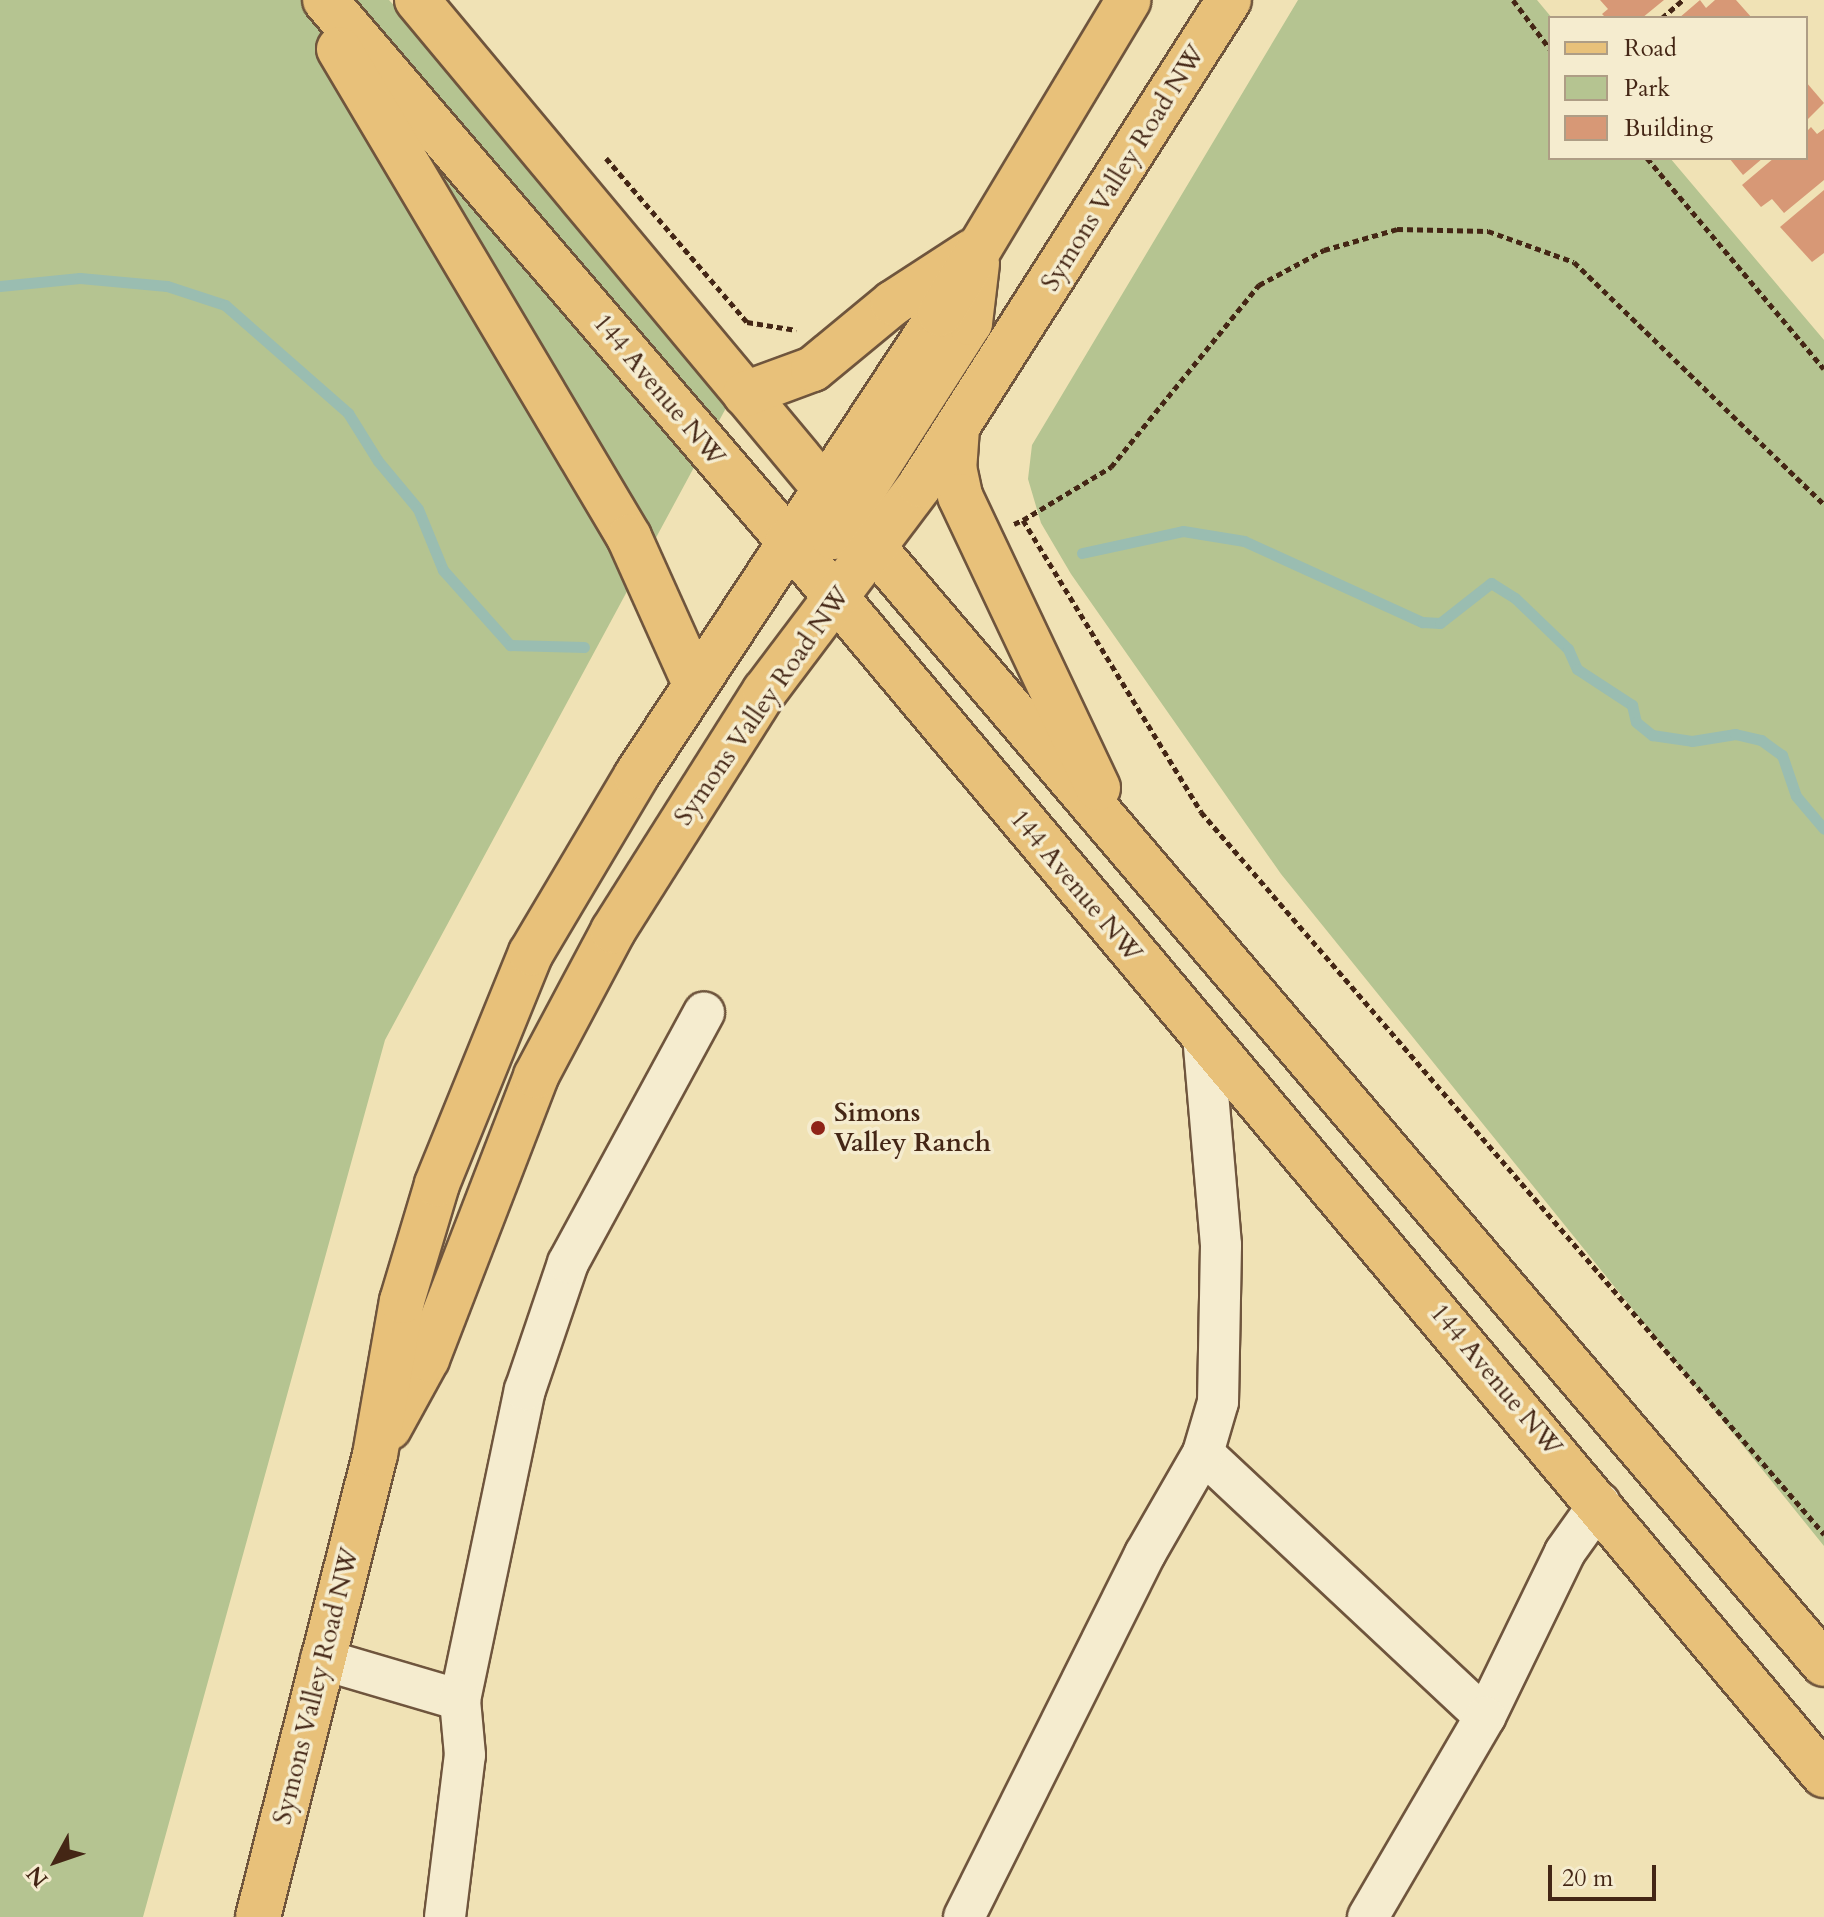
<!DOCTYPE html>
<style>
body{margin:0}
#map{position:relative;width:1824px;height:1917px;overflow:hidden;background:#f0e2b5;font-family:Cardo,serif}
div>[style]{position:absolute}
.green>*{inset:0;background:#b5c491}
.stream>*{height:11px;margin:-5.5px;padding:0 5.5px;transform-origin:5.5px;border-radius:5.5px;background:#9abdb1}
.building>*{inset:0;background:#d79876}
.path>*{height:5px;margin-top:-2.5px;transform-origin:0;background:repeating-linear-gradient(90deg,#442615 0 6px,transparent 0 10px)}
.roads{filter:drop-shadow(2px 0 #6f553d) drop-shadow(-2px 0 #6f553d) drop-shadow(0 2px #6f553d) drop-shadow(0 -2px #6f553d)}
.minor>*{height:40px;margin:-20px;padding:0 20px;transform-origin:20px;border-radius:20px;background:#f5eccf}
.major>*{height:44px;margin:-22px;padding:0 22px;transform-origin:22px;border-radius:22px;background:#e8c17a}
.dots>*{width:22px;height:22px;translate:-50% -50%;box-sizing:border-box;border:4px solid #f5eccf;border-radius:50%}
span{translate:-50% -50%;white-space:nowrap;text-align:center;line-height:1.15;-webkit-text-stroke:7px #f5eccf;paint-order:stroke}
.street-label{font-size:26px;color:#442615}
.poi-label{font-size:26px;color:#442615;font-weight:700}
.left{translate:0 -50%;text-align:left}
.legend{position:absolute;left:1548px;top:16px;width:260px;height:144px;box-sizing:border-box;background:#f5eccf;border:2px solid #ae9d85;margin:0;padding:10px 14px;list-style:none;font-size:24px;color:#442615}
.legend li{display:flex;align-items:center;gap:16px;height:40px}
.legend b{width:40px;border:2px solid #ae9d85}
.north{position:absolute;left:16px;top:1821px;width:80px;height:80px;-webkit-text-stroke:6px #f5eccf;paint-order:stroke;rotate:230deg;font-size:22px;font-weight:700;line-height:32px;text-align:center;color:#442615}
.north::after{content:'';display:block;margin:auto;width:28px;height:36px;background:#442615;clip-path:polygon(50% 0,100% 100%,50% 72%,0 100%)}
.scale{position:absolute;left:1548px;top:1865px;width:108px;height:36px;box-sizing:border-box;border:4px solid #442615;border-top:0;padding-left:10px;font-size:24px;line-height:28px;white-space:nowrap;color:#442615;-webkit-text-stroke:6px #f5eccf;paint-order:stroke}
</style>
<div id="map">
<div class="green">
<i style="clip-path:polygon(0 0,389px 0,740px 382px,385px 1040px,143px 1917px,0 1917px)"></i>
<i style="clip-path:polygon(1298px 0,1537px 0,1552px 18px,1550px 158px,1670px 158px,1824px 340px,1824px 1546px,1281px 874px,1071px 574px,1041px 523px,1028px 479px,1032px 445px)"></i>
</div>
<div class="stream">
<i style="left:0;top:286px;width:80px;rotate:-5.7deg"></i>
<i style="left:80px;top:278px;width:87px;rotate:5.3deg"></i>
<i style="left:167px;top:286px;width:61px;rotate:18.1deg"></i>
<i style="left:225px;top:305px;width:164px;rotate:41.3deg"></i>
<i style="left:348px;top:413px;width:57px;rotate:58deg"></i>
<i style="left:378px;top:461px;width:62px;rotate:50.2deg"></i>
<i style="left:418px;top:509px;width:66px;rotate:67.7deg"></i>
<i style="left:443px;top:570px;width:101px;rotate:48.2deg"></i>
<i style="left:510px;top:645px;width:74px;rotate:1.5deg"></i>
<i style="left:1082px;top:553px;width:103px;rotate:-12.3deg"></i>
<i style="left:1183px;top:531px;width:62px;rotate:9.3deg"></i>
<i style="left:1244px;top:541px;width:196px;rotate:24.5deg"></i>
<i style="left:1422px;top:622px;width:18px;rotate:3deg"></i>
<i style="left:1440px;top:623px;width:65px;rotate:-38.1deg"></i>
<i style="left:1491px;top:583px;width:28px;rotate:32deg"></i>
<i style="left:1515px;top:598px;width:74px;rotate:43.9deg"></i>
<i style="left:1568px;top:649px;width:22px;rotate:66deg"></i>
<i style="left:1577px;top:669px;width:66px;rotate:33.2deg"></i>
<i style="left:1632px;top:705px;width:17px;rotate:77deg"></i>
<i style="left:1636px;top:722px;width:21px;rotate:39deg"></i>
<i style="left:1652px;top:735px;width:40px;rotate:8.5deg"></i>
<i style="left:1692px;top:741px;width:44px;rotate:-9.2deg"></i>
<i style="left:1735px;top:734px;width:27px;rotate:13deg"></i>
<i style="left:1761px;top:740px;width:26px;rotate:36deg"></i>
<i style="left:1782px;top:755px;width:43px;rotate:71.1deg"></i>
<i style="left:1796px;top:796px;width:43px;rotate:49.7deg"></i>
</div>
<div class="building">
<i style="clip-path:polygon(1600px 0,1664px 0,1642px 18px,1606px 18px,1602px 14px,1608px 9px)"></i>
<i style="clip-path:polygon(1700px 0,1706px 8px,1715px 0,1736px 0,1752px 18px,1679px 18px)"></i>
<i style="clip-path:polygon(1806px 82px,1824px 103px,1806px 121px)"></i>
<i style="clip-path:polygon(1811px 127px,1817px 134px,1824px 129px,1824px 180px,1784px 213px,1772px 199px,1761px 207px,1742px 185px,1774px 158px,1806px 158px,1806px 132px)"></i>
<i style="clip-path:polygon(1729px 158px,1763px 158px,1743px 175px)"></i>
<i style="clip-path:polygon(1824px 190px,1824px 253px,1812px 262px,1780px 227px)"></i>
</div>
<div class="path">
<i style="left:1513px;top:0;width:61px;rotate:52.9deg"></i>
<i style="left:1662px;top:18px;width:28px;rotate:-41deg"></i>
<i style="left:606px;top:158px;width:216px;rotate:49.3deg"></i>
<i style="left:747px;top:322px;width:50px;rotate:9.3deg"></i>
<i style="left:1647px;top:158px;width:275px;rotate:50deg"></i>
<i style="left:1023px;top:520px;width:103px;rotate:-31.1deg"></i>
<i style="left:1111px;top:467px;width:235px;rotate:-50.9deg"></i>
<i style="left:1259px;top:285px;width:74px;rotate:-28.3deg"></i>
<i style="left:1324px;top:250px;width:76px;rotate:-16deg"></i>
<i style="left:1397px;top:229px;width:91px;rotate:1.3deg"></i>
<i style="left:1488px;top:231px;width:91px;rotate:19.8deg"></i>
<i style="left:1574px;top:262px;width:348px;rotate:44.1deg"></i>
<i style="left:1014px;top:524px;width:10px;rotate:-24deg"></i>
<i style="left:1023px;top:520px;width:342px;rotate:58.6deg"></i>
<i style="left:1201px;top:812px;width:954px;rotate:49.21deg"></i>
</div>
<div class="roads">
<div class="minor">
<i style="left:1203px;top:1453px;width:386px;rotate:43.1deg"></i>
<i style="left:1485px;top:1717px;width:183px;rotate:-64.1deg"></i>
<i style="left:1565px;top:1552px;width:60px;rotate:-54.5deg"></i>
<i style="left:321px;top:1659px;width:145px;rotate:16.4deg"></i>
<i style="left:460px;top:1700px;width:317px;rotate:-78.2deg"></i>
<i style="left:525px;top:1390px;width:134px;rotate:-71.3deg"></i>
<i style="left:568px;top:1263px;width:285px;rotate:-61.5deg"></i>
<i style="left:445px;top:1917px;width:163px;rotate:-83deg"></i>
<i style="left:465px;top:1755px;width:55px;rotate:-95.2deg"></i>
<i style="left:964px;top:1917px;width:406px;rotate:-63.5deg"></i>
<i style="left:1145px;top:1554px;width:116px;rotate:-60.1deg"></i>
<i style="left:1203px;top:1453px;width:53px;rotate:-73.6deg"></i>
<i style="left:1218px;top:1402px;width:157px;rotate:-88.9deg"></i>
<i style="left:1221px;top:1245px;width:209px;rotate:-94.9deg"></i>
<i style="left:1368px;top:1917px;width:232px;rotate:-59.7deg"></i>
</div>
<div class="major">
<i style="left:325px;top:0;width:711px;rotate:49.39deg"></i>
<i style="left:788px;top:540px;width:1612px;rotate:50.01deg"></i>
<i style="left:417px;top:0;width:715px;rotate:50.16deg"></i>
<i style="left:875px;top:549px;width:1464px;rotate:49.6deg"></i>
<i style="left:339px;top:49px;width:568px;rotate:59.28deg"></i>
<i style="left:629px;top:537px;width:161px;rotate:65.8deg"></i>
<i style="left:745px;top:394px;width:72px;rotate:-20.2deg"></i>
<i style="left:813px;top:369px;width:104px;rotate:-39.5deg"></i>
<i style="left:893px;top:303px;width:95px;rotate:-33deg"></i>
<i style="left:957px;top:428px;width:39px;rotate:94deg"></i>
<i style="left:954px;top:467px;width:30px;rotate:78deg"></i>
<i style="left:960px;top:496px;width:323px;rotate:64.7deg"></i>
<i style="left:833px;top:537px;width:254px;rotate:-57.4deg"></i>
<i style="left:970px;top:323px;width:60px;rotate:-83.3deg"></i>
<i style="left:389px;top:1428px;width:79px;rotate:-61.2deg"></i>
<i style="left:427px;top:1359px;width:303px;rotate:-68.9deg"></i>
<i style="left:536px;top:1076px;width:164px;rotate:-62deg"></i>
<i style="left:613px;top:931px;width:284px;rotate:-57.7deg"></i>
<i style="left:765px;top:691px;width:258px;rotate:-53deg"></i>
<i style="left:920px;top:485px;width:575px;rotate:-57.5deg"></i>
<i style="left:258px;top:1917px;width:477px;rotate:-75.8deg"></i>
<i style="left:375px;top:1455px;width:156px;rotate:-80.1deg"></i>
<i style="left:402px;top:1301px;width:122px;rotate:-73.3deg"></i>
<i style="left:437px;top:1184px;width:249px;rotate:-67.9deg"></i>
<i style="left:531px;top:953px;width:206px;rotate:-59.3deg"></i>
<i style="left:636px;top:776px;width:553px;rotate:-56.65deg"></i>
<i style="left:940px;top:314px;width:366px;rotate:-59deg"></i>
</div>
</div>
<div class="dots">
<i style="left:818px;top:1128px;background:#8f2418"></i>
</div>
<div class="street-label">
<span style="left:1123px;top:168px;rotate:-58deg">Symons Valley Road NW</span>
<span style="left:659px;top:390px;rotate:50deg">144 Avenue NW</span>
<span style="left:762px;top:706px;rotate:-55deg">Symons Valley Road NW</span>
<span style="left:1076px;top:886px;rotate:50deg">144 Avenue NW</span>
<span style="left:1496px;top:1380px;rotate:50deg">144 Avenue NW</span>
<span style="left:316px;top:1686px;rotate:-76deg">Symons Valley Road NW</span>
</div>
<div class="poi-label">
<span class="left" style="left:834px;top:1128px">Simons<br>Valley Ranch</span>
</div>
<ul class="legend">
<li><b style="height:10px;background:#e8c17a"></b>Road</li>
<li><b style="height:22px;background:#b5c491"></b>Park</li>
<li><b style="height:22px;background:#d79876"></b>Building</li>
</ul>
<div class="north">N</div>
<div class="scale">20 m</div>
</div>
